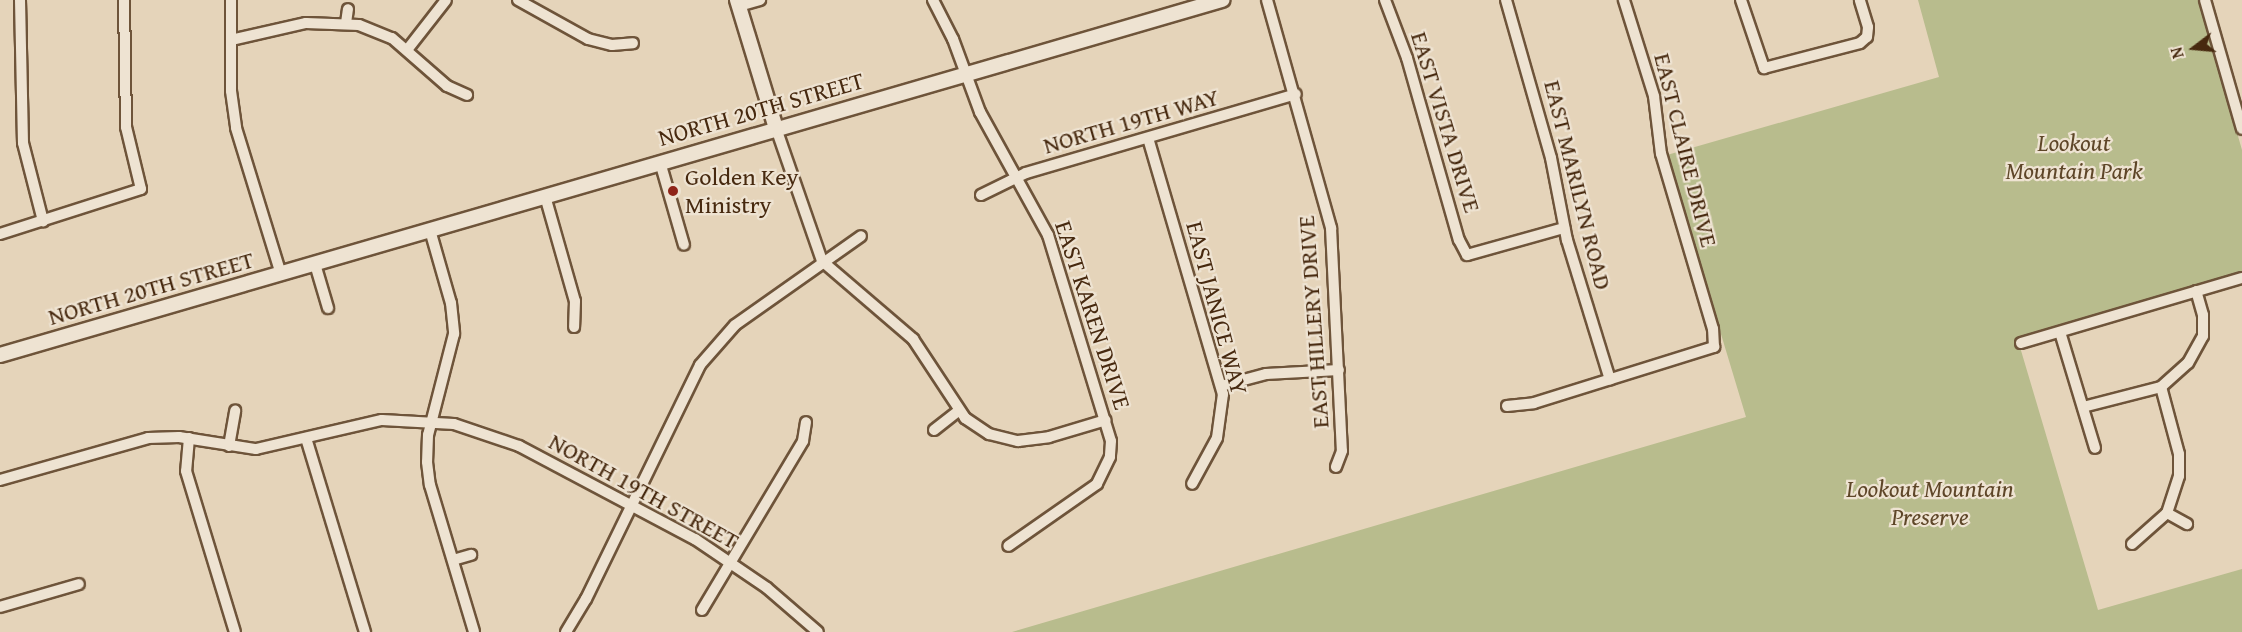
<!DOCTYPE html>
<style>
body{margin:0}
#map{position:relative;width:2242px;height:632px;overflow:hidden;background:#e5d4ba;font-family:"Gentium Book Plus",serif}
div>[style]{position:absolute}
.green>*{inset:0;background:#b8bc8d}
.roads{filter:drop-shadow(2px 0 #6e543a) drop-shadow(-2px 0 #6e543a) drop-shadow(0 2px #6e543a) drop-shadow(0 -2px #6e543a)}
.street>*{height:10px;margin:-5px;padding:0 5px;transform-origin:5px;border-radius:5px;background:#eee3d2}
.secondary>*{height:14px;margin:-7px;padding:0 7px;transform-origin:7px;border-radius:7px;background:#eee3d2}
.dots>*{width:16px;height:16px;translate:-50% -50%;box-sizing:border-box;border:3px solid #eee3d2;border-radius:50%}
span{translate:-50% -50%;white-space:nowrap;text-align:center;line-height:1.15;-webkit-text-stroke:4.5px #eee3d2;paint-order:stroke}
.street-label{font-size:24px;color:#47290f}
.park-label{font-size:24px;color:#5e4628;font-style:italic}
.poi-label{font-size:24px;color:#47290f}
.left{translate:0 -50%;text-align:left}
.north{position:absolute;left:2164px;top:18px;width:60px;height:60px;-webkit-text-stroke:4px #eee3d2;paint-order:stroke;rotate:254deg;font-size:16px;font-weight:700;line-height:24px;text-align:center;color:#47290f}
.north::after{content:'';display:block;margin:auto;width:21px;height:27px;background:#47290f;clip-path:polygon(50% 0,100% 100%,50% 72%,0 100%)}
</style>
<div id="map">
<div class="green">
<i style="clip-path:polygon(1918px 0,2199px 0,2242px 150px,2242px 271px,2017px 337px,2098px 610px,2242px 569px,2242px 632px,1012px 632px,1746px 417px,1667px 155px,1939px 77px)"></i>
</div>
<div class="roads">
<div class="street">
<i style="left:20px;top:0;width:143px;rotate:88.8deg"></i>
<i style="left:23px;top:143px;width:81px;rotate:75.6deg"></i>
<i style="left:231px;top:0;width:91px;rotate:90deg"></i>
<i style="left:231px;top:91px;width:37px;rotate:82deg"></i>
<i style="left:236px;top:128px;width:153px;rotate:72.9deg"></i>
<i style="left:518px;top:0;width:80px;rotate:29.1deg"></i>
<i style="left:588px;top:39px;width:25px;rotate:14deg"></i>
<i style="left:612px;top:45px;width:21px;rotate:-5deg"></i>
<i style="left:933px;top:0;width:44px;rotate:62.9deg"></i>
<i style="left:953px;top:39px;width:78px;rotate:69.7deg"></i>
<i style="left:980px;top:112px;width:141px;rotate:61.1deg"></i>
<i style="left:1048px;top:235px;width:215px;rotate:73deg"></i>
<i style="left:1111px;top:441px;width:16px;rotate:94deg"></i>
<i style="left:1110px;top:457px;width:30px;rotate:116deg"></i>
<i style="left:1097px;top:484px;width:108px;rotate:145.1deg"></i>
<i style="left:1267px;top:0;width:237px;rotate:74.3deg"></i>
<i style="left:1331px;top:228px;width:223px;rotate:87.2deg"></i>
<i style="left:1342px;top:451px;width:17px;rotate:111deg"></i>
<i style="left:1385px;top:0;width:62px;rotate:69.2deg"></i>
<i style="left:1407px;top:58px;width:189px;rotate:74.1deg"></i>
<i style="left:1459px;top:240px;width:17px;rotate:62deg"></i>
<i style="left:1467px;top:255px;width:101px;rotate:-15.6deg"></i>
<i style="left:1506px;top:0;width:164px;rotate:74.1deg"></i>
<i style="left:1551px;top:158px;width:84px;rotate:79deg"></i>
<i style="left:1567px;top:240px;width:146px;rotate:72.9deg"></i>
<i style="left:1741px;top:0;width:72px;rotate:71.3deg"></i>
<i style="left:1764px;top:68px;width:99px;rotate:-14.6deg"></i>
<i style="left:1860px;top:43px;width:9px;rotate:-41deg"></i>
<i style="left:1867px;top:37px;width:10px;rotate:-84deg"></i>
<i style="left:1868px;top:27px;width:28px;rotate:-107deg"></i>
<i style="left:2205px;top:0;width:134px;rotate:74deg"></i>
<i style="left:739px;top:6px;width:22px;rotate:-16deg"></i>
<i style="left:346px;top:23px;width:14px;rotate:-82deg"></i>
<i style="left:231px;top:40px;width:77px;rotate:-12.8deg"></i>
<i style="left:306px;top:23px;width:53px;rotate:2.2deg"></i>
<i style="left:359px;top:25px;width:35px;rotate:22deg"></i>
<i style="left:392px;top:38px;width:73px;rotate:41.1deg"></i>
<i style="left:447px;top:86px;width:22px;rotate:24deg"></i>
<i style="left:407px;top:50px;width:63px;rotate:-52deg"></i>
<i style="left:776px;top:128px;width:141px;rotate:70.9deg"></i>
<i style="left:822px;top:261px;width:120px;rotate:40.6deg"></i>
<i style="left:913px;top:339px;width:95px;rotate:56.6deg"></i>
<i style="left:965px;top:418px;width:29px;rotate:34deg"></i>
<i style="left:989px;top:434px;width:30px;rotate:14deg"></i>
<i style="left:1018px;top:441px;width:31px;rotate:-7deg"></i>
<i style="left:1049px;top:437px;width:59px;rotate:-16.6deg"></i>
<i style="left:1148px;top:138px;width:267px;rotate:73.7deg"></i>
<i style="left:1223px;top:394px;width:44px;rotate:97.8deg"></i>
<i style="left:1217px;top:438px;width:52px;rotate:118.5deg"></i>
<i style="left:660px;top:162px;width:86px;rotate:73.9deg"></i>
<i style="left:981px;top:195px;width:50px;rotate:-26.1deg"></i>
<i style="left:1026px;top:173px;width:281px;rotate:-16.3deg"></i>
<i style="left:545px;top:196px;width:109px;rotate:74.1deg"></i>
<i style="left:575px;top:301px;width:26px;rotate:92deg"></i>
<i style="left:430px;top:230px;width:76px;rotate:74deg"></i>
<i style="left:451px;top:303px;width:31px;rotate:84deg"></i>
<i style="left:454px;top:334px;width:104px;rotate:104.4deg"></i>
<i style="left:428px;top:435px;width:27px;rotate:92deg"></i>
<i style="left:427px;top:462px;width:23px;rotate:83deg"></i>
<i style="left:430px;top:485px;width:153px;rotate:73.3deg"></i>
<i style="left:0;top:234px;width:148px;rotate:-17.7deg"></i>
<i style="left:141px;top:189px;width:64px;rotate:-103.6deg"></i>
<i style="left:126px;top:127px;width:127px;rotate:-90.9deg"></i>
<i style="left:315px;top:264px;width:46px;rotate:73.5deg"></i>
<i style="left:2060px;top:332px;width:121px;rotate:73.2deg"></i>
<i style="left:2021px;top:343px;width:230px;rotate:-16.4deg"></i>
<i style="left:1221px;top:386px;width:47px;rotate:-14.9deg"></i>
<i style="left:1266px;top:374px;width:73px;rotate:-3.1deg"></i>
<i style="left:1507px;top:406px;width:27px;rotate:-6deg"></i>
<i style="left:1534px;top:403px;width:189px;rotate:-17.3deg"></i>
<i style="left:1714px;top:347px;width:18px;rotate:-93deg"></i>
<i style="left:1713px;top:329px;width:183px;rotate:-106.5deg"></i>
<i style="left:1661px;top:154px;width:58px;rotate:-96.9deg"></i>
<i style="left:1654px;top:96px;width:101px;rotate:-107.4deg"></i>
<i style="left:2083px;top:407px;width:81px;rotate:-14.4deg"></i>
<i style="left:2161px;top:387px;width:36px;rotate:-42deg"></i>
<i style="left:2188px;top:363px;width:31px;rotate:-61deg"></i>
<i style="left:2203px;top:336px;width:21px;rotate:-90deg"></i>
<i style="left:2203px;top:315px;width:25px;rotate:-106deg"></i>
<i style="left:934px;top:430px;width:31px;rotate:-38deg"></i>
<i style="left:189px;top:438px;width:33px;rotate:95deg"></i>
<i style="left:186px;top:471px;width:168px;rotate:73.1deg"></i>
<i style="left:306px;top:438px;width:203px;rotate:73.1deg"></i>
<i style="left:229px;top:446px;width:36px;rotate:-80deg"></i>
<i style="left:0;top:480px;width:154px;rotate:-15.8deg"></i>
<i style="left:148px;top:438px;width:31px;rotate:-2deg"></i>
<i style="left:179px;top:437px;width:78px;rotate:8.9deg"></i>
<i style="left:256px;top:449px;width:129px;rotate:-13deg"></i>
<i style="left:382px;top:420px;width:72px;rotate:3.2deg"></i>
<i style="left:454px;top:424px;width:69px;rotate:18.7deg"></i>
<i style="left:519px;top:446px;width:199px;rotate:27.9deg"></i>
<i style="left:695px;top:539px;width:87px;rotate:34.2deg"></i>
<i style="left:767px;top:588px;width:67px;rotate:40.8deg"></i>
<i style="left:2167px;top:513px;width:23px;rotate:29deg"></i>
<i style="left:2132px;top:544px;width:47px;rotate:-41.5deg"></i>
<i style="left:2167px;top:513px;width:39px;rotate:-72deg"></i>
<i style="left:2179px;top:476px;width:22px;rotate:-90deg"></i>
<i style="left:2179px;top:454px;width:69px;rotate:-105deg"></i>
<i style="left:453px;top:560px;width:19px;rotate:-16deg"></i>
<i style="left:0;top:607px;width:82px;rotate:-16.2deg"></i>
<i style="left:702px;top:610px;width:197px;rotate:-59.1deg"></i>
<i style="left:803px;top:441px;width:19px;rotate:-81deg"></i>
<i style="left:566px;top:632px;width:39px;rotate:-59deg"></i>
<i style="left:586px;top:599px;width:260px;rotate:-64deg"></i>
<i style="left:700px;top:365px;width:53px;rotate:-48.8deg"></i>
<i style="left:735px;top:325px;width:154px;rotate:-35.2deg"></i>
</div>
<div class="secondary">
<i style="left:737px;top:0;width:134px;rotate:73.1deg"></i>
<i style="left:0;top:355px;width:1273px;rotate:-16.2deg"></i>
</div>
</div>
<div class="dots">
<i style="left:673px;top:191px;background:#8f2418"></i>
</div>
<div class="street-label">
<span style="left:761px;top:109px;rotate:-16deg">NORTH 20TH STREET</span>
<span style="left:1131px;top:121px;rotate:-16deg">NORTH 19TH WAY</span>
<span style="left:1446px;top:122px;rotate:73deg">EAST VISTA DRIVE</span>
<span style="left:1686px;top:150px;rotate:76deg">EAST CLAIRE DRIVE</span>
<span style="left:1578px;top:185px;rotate:76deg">EAST MARILYN ROAD</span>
<span style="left:151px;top:288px;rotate:-16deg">NORTH 20TH STREET</span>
<span style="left:1217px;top:308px;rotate:75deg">EAST JANICE WAY</span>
<span style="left:1093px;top:315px;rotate:72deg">EAST KAREN DRIVE</span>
<span style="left:1313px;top:322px;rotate:-94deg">EAST HILLERY DRIVE</span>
<span style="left:644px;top:491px;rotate:29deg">NORTH 19TH STREET</span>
</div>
<div class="park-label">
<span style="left:2074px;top:157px">Lookout<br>Mountain Park</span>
<span style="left:1930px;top:503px">Lookout Mountain<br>Preserve</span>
</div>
<div class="poi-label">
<span class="left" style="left:685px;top:191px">Golden Key<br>Ministry</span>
</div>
<div class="north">N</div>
</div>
